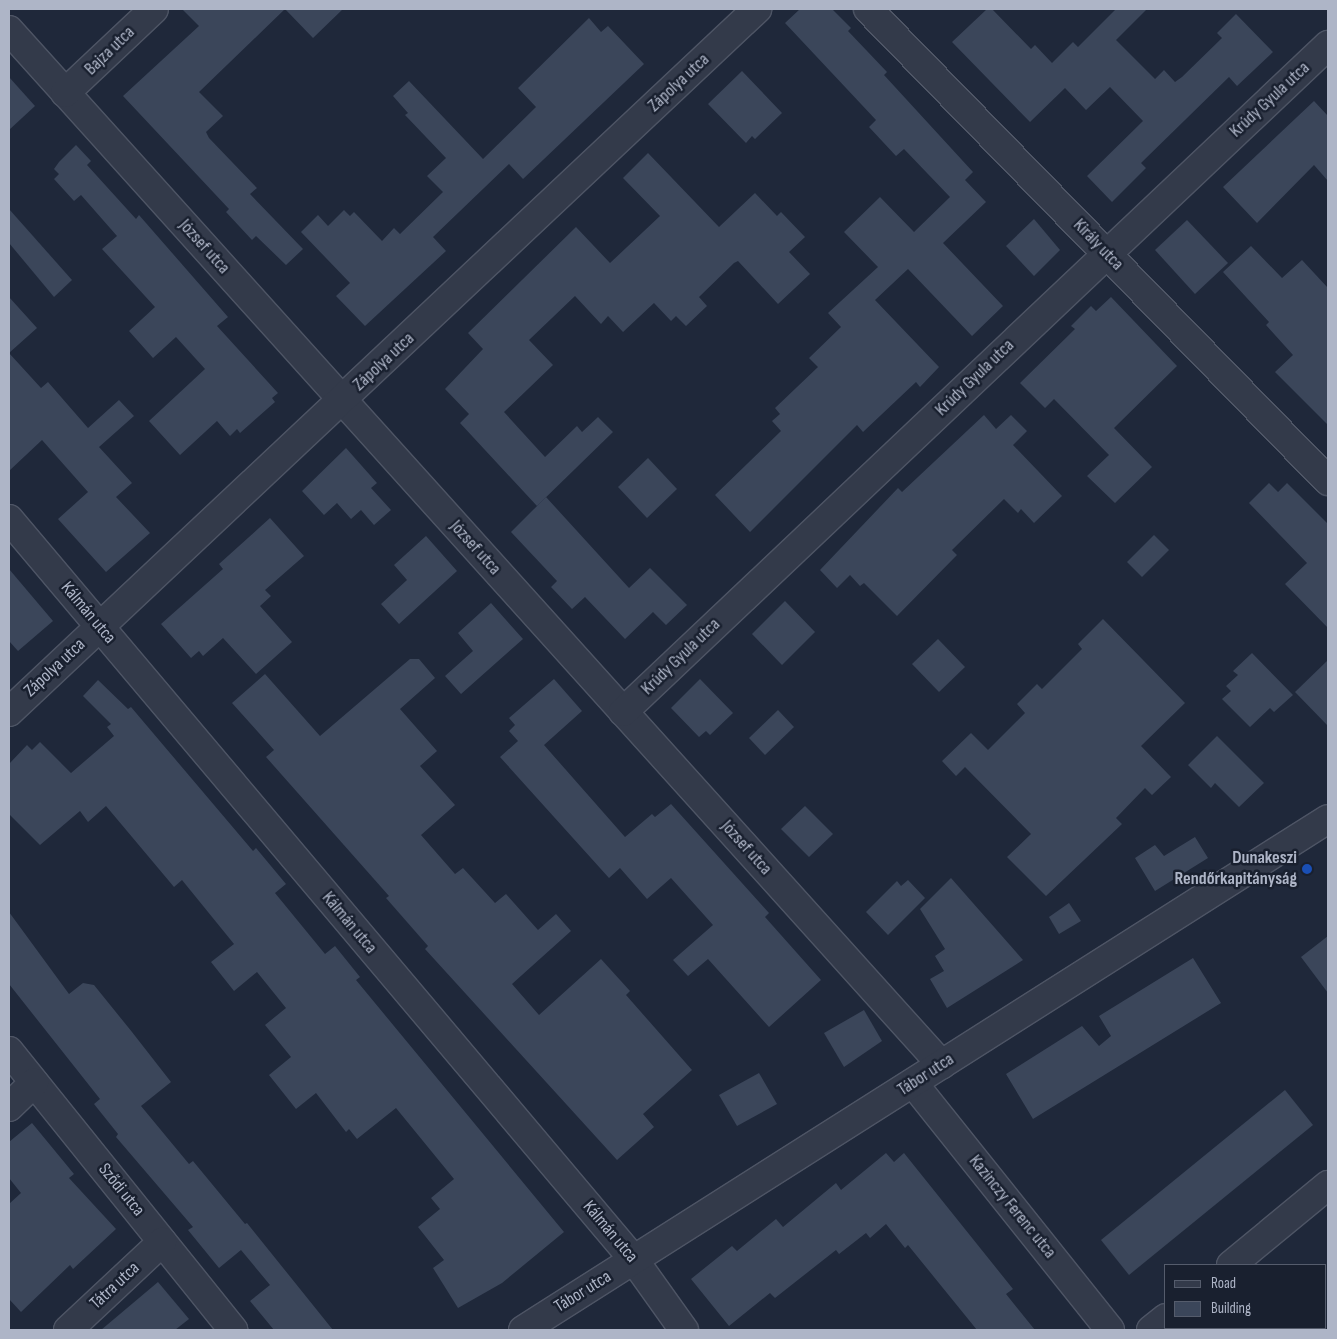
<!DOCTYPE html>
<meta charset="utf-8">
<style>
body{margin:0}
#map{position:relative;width:1337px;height:1339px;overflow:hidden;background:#1f283a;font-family:"Sofia Sans Condensed",sans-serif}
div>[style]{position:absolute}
.building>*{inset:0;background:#3b465a}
.roads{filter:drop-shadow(1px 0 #4e5565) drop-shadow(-1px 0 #4e5565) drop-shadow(0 1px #4e5565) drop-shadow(0 -1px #4e5565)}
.street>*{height:28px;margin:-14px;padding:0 14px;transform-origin:14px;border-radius:14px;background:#333a4a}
.dots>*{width:14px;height:14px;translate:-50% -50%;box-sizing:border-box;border:2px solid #19202f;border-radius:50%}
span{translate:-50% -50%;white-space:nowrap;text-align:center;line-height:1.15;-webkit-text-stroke:5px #19202f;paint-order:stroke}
.street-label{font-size:18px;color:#aeb5c7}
.poi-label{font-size:18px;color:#aeb5c7;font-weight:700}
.right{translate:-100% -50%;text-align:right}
.frame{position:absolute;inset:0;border:10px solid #aeb5c7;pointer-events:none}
.legend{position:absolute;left:1164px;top:1264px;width:162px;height:65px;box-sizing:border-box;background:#19202f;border:1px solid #555c6c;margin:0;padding:6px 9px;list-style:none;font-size:15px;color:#aeb5c7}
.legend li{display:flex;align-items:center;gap:10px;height:25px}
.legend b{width:25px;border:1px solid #555c6c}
</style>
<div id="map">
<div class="building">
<i style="clip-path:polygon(182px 9px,343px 9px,313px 38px,285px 9px,199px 92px,223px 116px,206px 132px,209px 138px,257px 188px,250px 194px,303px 249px,286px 265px,256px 236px,252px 240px,226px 212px,229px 209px,123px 96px,199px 26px)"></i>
<i style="clip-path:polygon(800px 9px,832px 9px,851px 28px,848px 31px,887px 72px,884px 75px,973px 172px,965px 180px,986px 202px,943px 243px,1003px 306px,972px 336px,908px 269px,875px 300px,939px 367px,920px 387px,916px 382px,863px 432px,857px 425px,750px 532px,715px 495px,781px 431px,772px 421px,780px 414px,775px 408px,818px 367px,809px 358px,841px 327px,828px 313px,878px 267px,844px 232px,880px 197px,914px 232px,950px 197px,904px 149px,896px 156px,869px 127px,876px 120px,785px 23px)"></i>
<i style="clip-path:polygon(987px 9px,992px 9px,1031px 49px,1035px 45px,1052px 63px,1073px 42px,1078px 47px,1116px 9px,1147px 9px,1116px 40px,1155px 79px,1164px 70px,1175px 82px,1182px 77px,1222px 38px,1217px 33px,1236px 14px,1273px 52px,1237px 86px,1229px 77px,1141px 163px,1146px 168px,1112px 202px,1087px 176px,1143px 121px,1110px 87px,1086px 110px,1065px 88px,1030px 122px,952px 42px)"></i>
<i style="clip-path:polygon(589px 18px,601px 32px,608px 26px,644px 64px,523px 179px,509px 164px,433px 237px,446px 251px,365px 326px,336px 296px,350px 283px,301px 232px,318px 215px,328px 226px,344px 210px,350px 216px,354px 212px,382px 241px,394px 228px,400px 234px,443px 192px,427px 176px,446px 158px,405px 115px,408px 113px,393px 96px,409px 81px,483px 159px,536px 107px,518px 88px)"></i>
<i style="clip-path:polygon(742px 71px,782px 113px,755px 139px,752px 136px,746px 143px,708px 104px)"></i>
<i style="clip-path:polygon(9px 77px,35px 106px,9px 130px)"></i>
<i style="clip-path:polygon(1314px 101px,1328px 116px,1328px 181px,1314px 165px,1257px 223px,1223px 187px)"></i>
<i style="clip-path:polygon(76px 145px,91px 161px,87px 165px,136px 219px,139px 215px,228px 317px,217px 326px,278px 393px,272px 398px,275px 402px,240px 433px,237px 429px,230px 436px,217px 421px,180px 455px,149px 421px,205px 369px,176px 337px,153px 358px,129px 331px,155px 307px,102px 249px,117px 236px,81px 195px,74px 201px,54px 179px,59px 174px,54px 169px,59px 162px)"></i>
<i style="clip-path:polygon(648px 153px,719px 227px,755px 193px,777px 216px,781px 212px,805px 237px,789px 252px,810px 274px,778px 304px,738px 261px,734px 263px,699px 297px,707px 306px,686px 326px,676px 316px,671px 321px,654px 303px,623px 332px,608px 316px,601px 324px,575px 296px,529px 340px,553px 365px,504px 412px,545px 457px,577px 426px,582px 432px,598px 417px,613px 432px,537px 506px,460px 423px,469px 414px,445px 389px,483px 349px,468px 333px,576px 227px,610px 263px,660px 216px,623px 178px)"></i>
<i style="clip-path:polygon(9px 209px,72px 280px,54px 297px,9px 243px)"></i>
<i style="clip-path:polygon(1034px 219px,1060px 250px,1034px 276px,1006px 246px)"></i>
<i style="clip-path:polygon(1187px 220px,1228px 263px,1195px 294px,1155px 250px)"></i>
<i style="clip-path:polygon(1251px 246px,1282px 278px,1302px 260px,1328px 288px,1328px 425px,1275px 372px,1293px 355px,1266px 325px,1269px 322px,1223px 272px)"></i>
<i style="clip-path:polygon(9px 297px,37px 328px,9px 353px,41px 388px,48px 382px,88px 428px,119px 400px,134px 416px,99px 447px,132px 483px,116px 497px,150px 533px,106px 572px,58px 519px,88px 492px,42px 440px,9px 471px)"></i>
<i style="clip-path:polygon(1111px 297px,1177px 366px,1114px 428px,1152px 467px,1115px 503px,1087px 476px,1109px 455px,1054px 399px,1045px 408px,1020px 383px,1075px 329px,1071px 326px,1091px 306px,1096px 311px)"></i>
<i style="clip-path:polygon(984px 415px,996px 429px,1011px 415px,1027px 431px,1013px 445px,1062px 496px,1034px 523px,1021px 509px,1018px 513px,1004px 499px,952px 550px,957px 555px,897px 616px,864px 583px,860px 586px,850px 575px,837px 588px,820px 570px,898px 488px,902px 492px)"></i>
<i style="clip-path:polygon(346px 448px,377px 483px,371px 488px,391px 510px,374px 525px,361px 510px,351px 519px,337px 503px,324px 515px,302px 491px)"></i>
<i style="clip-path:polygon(648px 458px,677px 489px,647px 518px,618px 487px)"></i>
<i style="clip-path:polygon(1269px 483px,1278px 492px,1287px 483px,1328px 524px,1328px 628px,1285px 584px,1307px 563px,1249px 503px)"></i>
<i style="clip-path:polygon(546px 497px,629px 588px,650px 568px,687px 605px,666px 625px,653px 612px,625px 639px,585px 597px,572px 609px,551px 587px,557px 581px,511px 532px)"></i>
<i style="clip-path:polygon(270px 518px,304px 556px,265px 590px,271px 596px,260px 606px,292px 642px,256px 674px,223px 638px,203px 656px,199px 651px,191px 658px,161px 624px,223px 569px,219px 564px)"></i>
<i style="clip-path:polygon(1154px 535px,1169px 550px,1142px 577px,1127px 562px)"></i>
<i style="clip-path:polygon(426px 536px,457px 571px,399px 624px,381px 604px,407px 580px,394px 565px)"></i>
<i style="clip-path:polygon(9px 569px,53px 621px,18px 651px,9px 641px)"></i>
<i style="clip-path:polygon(785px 601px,815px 632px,782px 665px,752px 634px)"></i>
<i style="clip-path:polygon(491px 603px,523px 639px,461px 694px,445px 676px,473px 651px,458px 633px)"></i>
<i style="clip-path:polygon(1103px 619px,1185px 703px,1141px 746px,1171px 777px,1152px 795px,1145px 788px,1116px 818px,1122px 824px,1046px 896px,1007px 857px,1031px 834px,965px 767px,956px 776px,942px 761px,971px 733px,988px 750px,1025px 713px,1017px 704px,1037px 684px,1042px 689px,1082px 649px,1078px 644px)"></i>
<i style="clip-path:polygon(938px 639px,965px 667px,939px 692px,912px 664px)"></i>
<i style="clip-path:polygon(1252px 653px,1293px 695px,1274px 712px,1270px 708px,1250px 727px,1222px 699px,1231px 691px,1226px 686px,1238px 675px,1233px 671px)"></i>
<i style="clip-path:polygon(410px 659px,419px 659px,435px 678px,400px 709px,437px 751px,420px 766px,455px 805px,421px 835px,455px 874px,463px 868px,495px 903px,506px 894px,538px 930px,556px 914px,571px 931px,512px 984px,539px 1015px,601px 959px,630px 991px,626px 995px,692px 1070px,643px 1114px,654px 1127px,617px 1160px,425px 949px,428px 946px,386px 898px,389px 896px,266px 757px,274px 750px,232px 703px,265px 674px,320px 736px)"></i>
<i style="clip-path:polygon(1328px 660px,1328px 726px,1295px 692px)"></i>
<i style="clip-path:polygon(554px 679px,582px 711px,544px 745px,625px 837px,652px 814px,655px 817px,671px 804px,769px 913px,765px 917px,821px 980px,769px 1027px,708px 959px,688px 976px,673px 960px,713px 925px,671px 878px,647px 899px,620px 868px,609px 878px,500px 757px,518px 741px,509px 731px,515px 725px,509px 718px)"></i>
<i style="clip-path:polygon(700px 679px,733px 713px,710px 735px,706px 731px,699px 737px,671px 708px)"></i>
<i style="clip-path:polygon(98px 680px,128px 709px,131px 707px,253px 851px,256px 848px,286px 884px,275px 893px,325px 954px,335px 946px,360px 977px,356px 980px,564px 1232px,502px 1283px,458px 1308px,433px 1268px,444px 1260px,418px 1227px,440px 1209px,431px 1198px,454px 1179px,396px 1108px,357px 1139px,349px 1129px,346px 1132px,316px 1093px,296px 1109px,269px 1075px,291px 1057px,265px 1025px,286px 1008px,257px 972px,234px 991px,211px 962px,234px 944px,182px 880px,174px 887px,106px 806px,88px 822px,80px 811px,40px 845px,9px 814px,9px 764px,27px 745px,32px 750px,40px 742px,71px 773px,114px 736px,107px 727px,111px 724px,83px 696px)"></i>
<i style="clip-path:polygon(778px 710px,794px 727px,765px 755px,749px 738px)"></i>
<i style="clip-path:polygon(1217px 736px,1264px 783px,1239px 807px,1215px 783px,1211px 788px,1188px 765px)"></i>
<i style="clip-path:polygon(805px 806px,833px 834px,809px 857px,781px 829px)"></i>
<i style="clip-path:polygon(1195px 837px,1208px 858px,1155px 891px,1135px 858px,1155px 845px,1164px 856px)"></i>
<i style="clip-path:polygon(951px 878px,1023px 960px,947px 1008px,930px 979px,944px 971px,935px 956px,945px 949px,920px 909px)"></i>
<i style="clip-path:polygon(908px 880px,925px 898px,888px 935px,866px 912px,897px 881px,901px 886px)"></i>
<i style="clip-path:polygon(1069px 903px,1081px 921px,1059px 934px,1049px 917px)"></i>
<i style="clip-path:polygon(9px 912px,69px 994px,83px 983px,94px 985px,132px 1032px,171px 1082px,141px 1106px,189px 1164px,193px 1161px,245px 1224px,247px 1223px,333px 1330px,274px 1330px,250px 1301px,270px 1285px,241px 1250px,219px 1268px,188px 1230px,193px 1227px,116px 1137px,118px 1134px,94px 1104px,100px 1099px,9px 984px)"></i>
<i style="clip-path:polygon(1328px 936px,1328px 993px,1301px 957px)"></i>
<i style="clip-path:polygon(1193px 958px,1221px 1003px,1033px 1119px,1006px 1074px,1082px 1026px,1099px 1046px,1111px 1036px,1099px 1016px)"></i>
<i style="clip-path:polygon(864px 1010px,882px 1041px,844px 1067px,824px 1033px)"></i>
<i style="clip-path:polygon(759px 1073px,777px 1104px,737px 1126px,719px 1095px)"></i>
<i style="clip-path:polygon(1285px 1090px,1313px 1125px,1129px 1275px,1101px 1240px)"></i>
<i style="clip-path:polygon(32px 1123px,74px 1174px,69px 1178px,116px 1229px,73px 1269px,70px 1265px,21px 1312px,9px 1299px,9px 1204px,21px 1193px,9px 1178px,9px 1142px)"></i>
<i style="clip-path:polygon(886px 1153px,894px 1162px,904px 1153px,1013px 1289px,1006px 1294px,1035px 1330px,977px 1330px,908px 1245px,905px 1248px,886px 1224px,870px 1238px,866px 1233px,839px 1254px,836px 1250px,775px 1298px,770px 1293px,729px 1326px,691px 1279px,732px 1246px,737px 1251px,776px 1219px,783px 1227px,836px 1183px,841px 1190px)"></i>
<i style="clip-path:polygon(158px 1282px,189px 1319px,175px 1330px,101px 1330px)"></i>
</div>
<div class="roads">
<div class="street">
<i style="left:868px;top:9px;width:659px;rotate:45.74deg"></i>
<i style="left:9px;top:30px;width:1393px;rotate:47.97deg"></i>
<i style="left:65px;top:93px;width:122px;rotate:-43.3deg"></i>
<i style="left:9px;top:519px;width:969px;rotate:49.85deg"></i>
<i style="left:634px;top:1260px;width:86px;rotate:54.5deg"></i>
<i style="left:9px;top:712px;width:1027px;rotate:-43.22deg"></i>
<i style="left:623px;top:712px;width:971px;rotate:-43.41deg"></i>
<i style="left:9px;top:1051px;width:358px;rotate:51.2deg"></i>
<i style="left:913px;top:1083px;width:316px;rotate:51.4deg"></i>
<i style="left:9px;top:1107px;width:35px;rotate:-44deg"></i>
<i style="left:1231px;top:1265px;width:126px;rotate:-39.5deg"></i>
<i style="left:68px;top:1330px;width:129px;rotate:-43.1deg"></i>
<i style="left:523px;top:1330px;width:953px;rotate:-32.41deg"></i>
<i style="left:1151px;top:1330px;width:19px;rotate:-39deg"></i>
</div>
</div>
<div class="dots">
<i style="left:1307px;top:869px;background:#1a4fb4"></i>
</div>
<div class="street-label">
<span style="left:110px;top:51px;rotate:-44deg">Bajza utca</span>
<span style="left:679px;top:83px;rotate:-43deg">Zápolya utca</span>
<span style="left:1270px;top:100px;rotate:-43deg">Krúdy Gyula utca</span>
<span style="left:1098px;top:245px;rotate:46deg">Király utca</span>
<span style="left:204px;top:247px;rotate:48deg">József utca</span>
<span style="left:384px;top:362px;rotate:-43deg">Zápolya utca</span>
<span style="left:975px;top:378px;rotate:-44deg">Krúdy Gyula utca</span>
<span style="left:475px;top:548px;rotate:48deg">József utca</span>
<span style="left:88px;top:613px;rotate:50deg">Kálmán utca</span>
<span style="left:681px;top:657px;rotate:-44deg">Krúdy Gyula utca</span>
<span style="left:55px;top:668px;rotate:-43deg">Zápolya utca</span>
<span style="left:746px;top:848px;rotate:48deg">József utca</span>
<span style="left:349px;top:923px;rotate:50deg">Kálmán utca</span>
<span style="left:926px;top:1075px;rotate:-33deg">Tábor utca</span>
<span style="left:121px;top:1190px;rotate:51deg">Sződi utca</span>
<span style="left:1012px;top:1207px;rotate:51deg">Kazinczy Ferenc utca</span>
<span style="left:610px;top:1232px;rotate:50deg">Kálmán utca</span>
<span style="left:115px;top:1286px;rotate:-43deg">Tátra utca</span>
<span style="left:583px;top:1292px;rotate:-32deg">Tábor utca</span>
</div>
<div class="poi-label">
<span class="right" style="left:1297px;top:869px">Dunakeszi<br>Rendőrkapitányság</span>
</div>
<div class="frame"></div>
<ul class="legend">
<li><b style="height:6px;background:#333a4a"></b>Road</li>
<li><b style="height:14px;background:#3b465a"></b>Building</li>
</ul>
</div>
